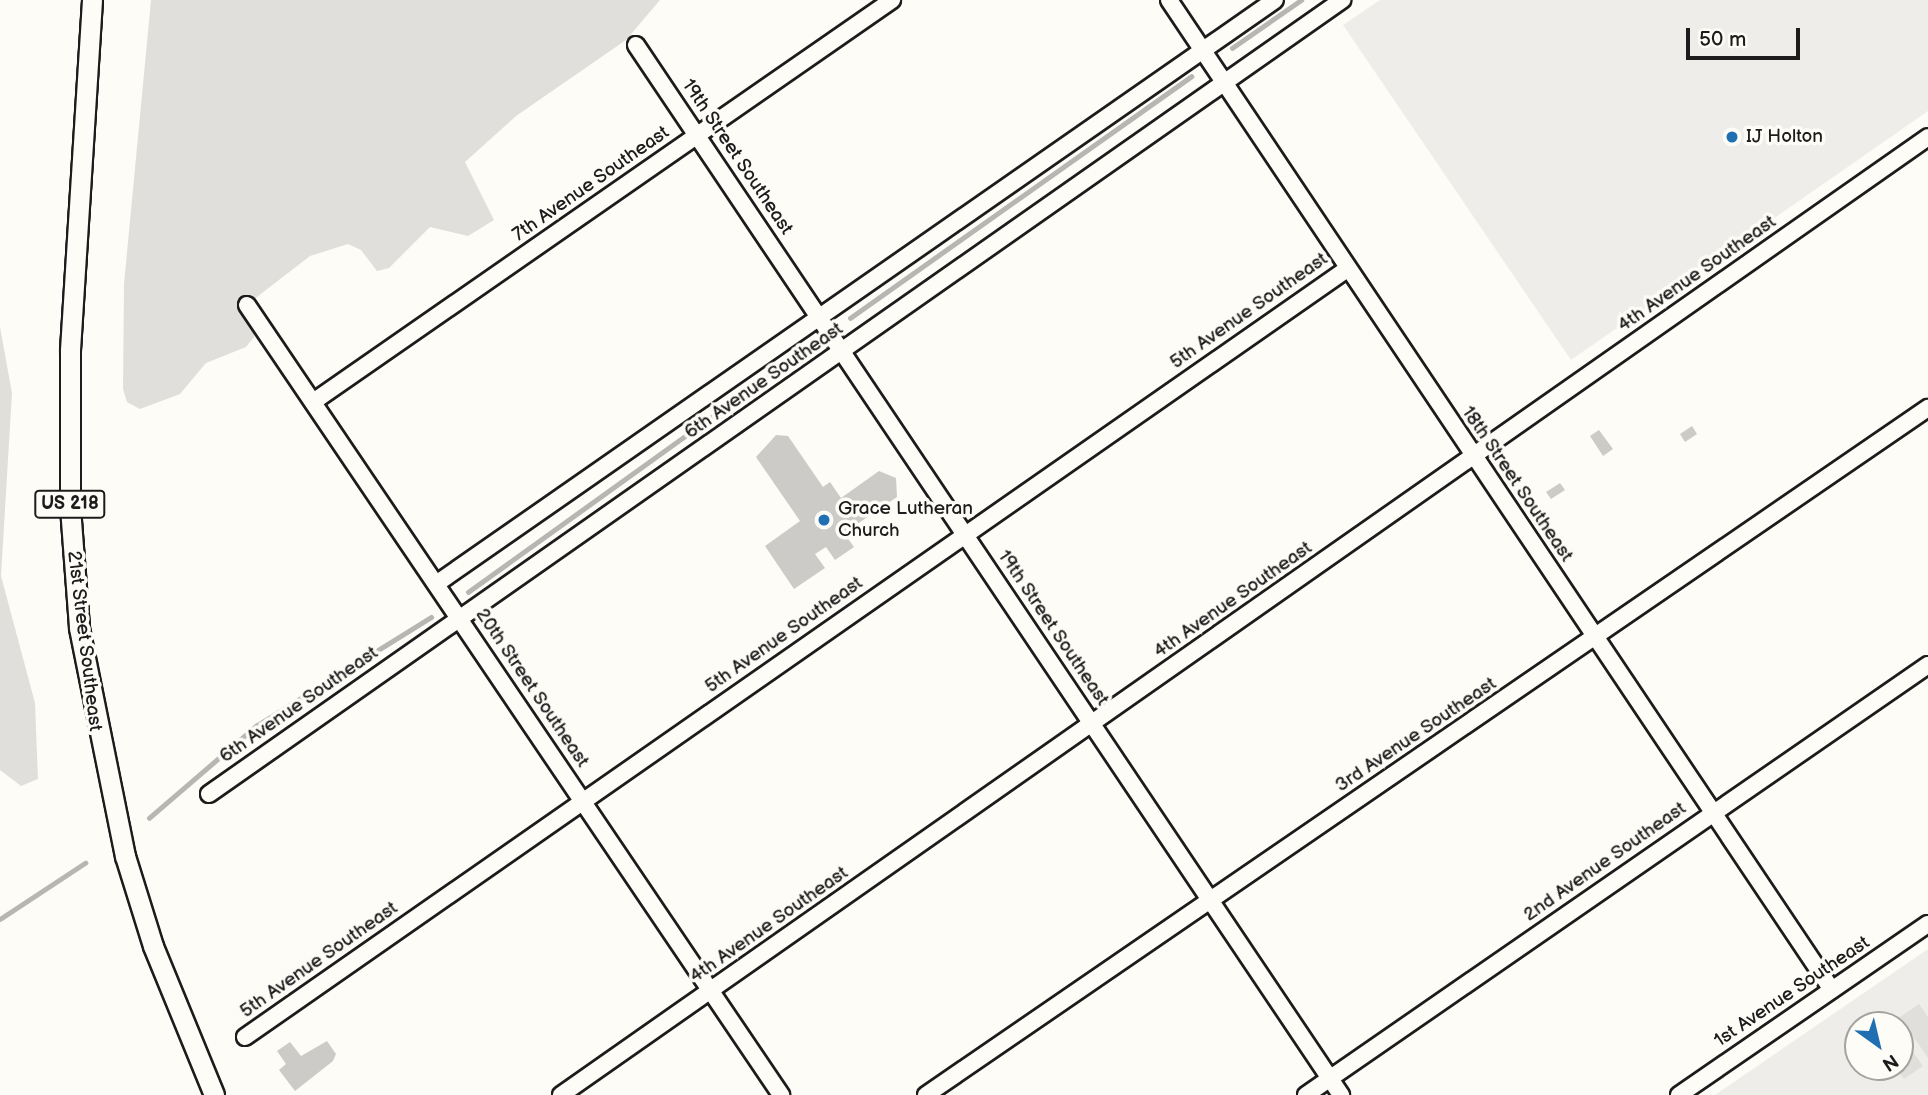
<!DOCTYPE html>
<style>
body{margin:0}
#map{position:relative;width:1928px;height:1095px;overflow:hidden;background:#fdfcf7;font-family:"Balsamiq Sans",sans-serif}
div>[style]{position:absolute}
.built>*{inset:0;background:#eeede9}
.green>*{inset:0;background:#e0dfdb}
.stream>*{height:4.5px;margin:-2.25px;padding:0 2.25px;transform-origin:2.25px;border-radius:2.25px;background:#b7b6b2}
.building>*{inset:0;background:#cccbc8}
.roads{filter:drop-shadow(2px 0 #1c1c1c) drop-shadow(-2px 0 #1c1c1c) drop-shadow(0 2px #1c1c1c) drop-shadow(0 -2px #1c1c1c)}
.minor>*{height:16px;margin:-8px;padding:0 8px;transform-origin:8px;border-radius:8px;background:#fdfcf7}
.major>*{height:19px;margin:-9.5px;padding:0 9.5px;transform-origin:9.5px;border-radius:9.5px;background:#fdfcf7}
.dots>*{width:19px;height:19px;translate:-50% -50%;box-sizing:border-box;border:4px solid #fdfcf7;border-radius:50%}
span{translate:-50% -50%;white-space:nowrap;text-align:center;line-height:1.15;-webkit-text-stroke:7px #fdfcf7;paint-order:stroke}
.shield-label span{padding:2px 5px;background:#fdfcf7;border:2px solid;border-radius:5px;-webkit-text-stroke-width:0}
.shield-label{font-size:18px;color:#1c1c1c;font-weight:700}
.poi-label{font-size:19px;color:#1c1c1c}
.left{translate:0 -50%;text-align:left}
.street-label{font-size:19px;color:#1c1c1c}
.north{position:absolute;left:1844px;top:1011px;width:70px;height:70px;box-sizing:border-box;background:#fdfcf7;border:2px solid #a3a29f;border-radius:50%;rotate:146deg;font-size:19px;font-weight:700;line-height:28px;text-align:center;color:#1c1c1c}
.north::after{content:'';display:block;margin:auto;width:24px;height:32px;background:#1f6fb2;clip-path:polygon(50% 0,100% 100%,50% 72%,0 100%)}
.scale{position:absolute;left:1686px;top:28px;width:114px;height:32px;box-sizing:border-box;border:4px solid #1c1c1c;border-top:0;padding-left:9px;font-size:21px;line-height:24px;white-space:nowrap;color:#1c1c1c;-webkit-text-stroke:5px #fdfcf7;paint-order:stroke}
</style>
<div id="map">
<div class="built">
<i style="clip-path:polygon(1380px 0,1928px 0,1928px 111px,1571px 360px,1343px 25px)"></i>
<i style="clip-path:polygon(evenodd,1928px 949px,1928px 1095px,1715px 1095px,1928px 949px,1858px 1025px,1900px 1025px,1900px 1067px,1858px 1067px,1858px 1025px)"></i>
</div>
<div class="green">
<i style="clip-path:polygon(151px 0,660px 0,626px 40px,516px 116px,465px 162px,494px 220px,468px 236px,430px 227px,389px 268px,377px 271px,361px 250px,348px 244px,310px 256px,253px 300px,254px 337px,246px 347px,206px 363px,180px 394px,140px 409px,127px 402px,123px 389px,124px 284px)"></i>
<i style="clip-path:polygon(0 327px,12px 393px,1px 576px,35px 703px,38px 779px,21px 786px,0 770px)"></i>
<i style="clip-path:polygon(1919px 1004px,1928px 1017px,1928px 1058px,1900px 1017px)"></i>
<i style="clip-path:polygon(1900px 1034px,1923px 1066px,1904px 1079px,1895px 1067px,1900px 1067px)"></i>
</div>
<div class="stream">
<i style="left:1232px;top:48px;width:84px;rotate:-34.8deg"></i>
<i style="left:850px;top:318px;width:418px;rotate:-35.3deg"></i>
<i style="left:468px;top:592px;width:425px;rotate:-35.7deg"></i>
<i style="left:149px;top:818px;width:141px;rotate:-40.7deg"></i>
<i style="left:256px;top:726px;width:206px;rotate:-31.9deg"></i>
<i style="left:0;top:919px;width:102px;rotate:-33.4deg"></i>
</div>
<div class="building">
<i style="clip-path:polygon(1692px 426px,1697px 434px,1685px 442px,1680px 434px)"></i>
<i style="clip-path:polygon(1599px 430px,1613px 449px,1603px 456px,1590px 436px)"></i>
<i style="clip-path:polygon(776px 435px,788px 436px,823px 487px,830px 482px,841px 498px,879px 471px,896px 478px,897px 497px,844px 533px,854px 547px,835px 560px,826px 547px,815px 554px,825px 568px,794px 589px,765px 546px,800px 521px,756px 457px)"></i>
<i style="clip-path:polygon(1560px 483px,1565px 490px,1551px 499px,1546px 492px)"></i>
<i style="clip-path:polygon(327px 1041px,336px 1054px,333px 1061px,295px 1091px,279px 1070px,286px 1064px,277px 1051px,290px 1042px,301px 1056px)"></i>
</div>
<div class="roads">
<div class="minor">
<i style="left:1169px;top:0;width:1191px;rotate:56.19deg"></i>
<i style="left:636px;top:45px;width:1265px;rotate:56.12deg"></i>
<i style="left:247px;top:305px;width:954px;rotate:55.94deg"></i>
<i style="left:313px;top:402px;width:705px;rotate:-34.77deg"></i>
<i style="left:436px;top:584px;width:1022px;rotate:-34.84deg"></i>
<i style="left:209px;top:794px;width:1384px;rotate:-35.02deg"></i>
<i style="left:245px;top:1037px;width:1343px;rotate:-34.87deg"></i>
<i style="left:561px;top:1095px;width:1669px;rotate:-35.02deg"></i>
<i style="left:926px;top:1095px;width:1215px;rotate:-34.44deg"></i>
<i style="left:1306px;top:1095px;width:756px;rotate:-34.66deg"></i>
<i style="left:1679px;top:1095px;width:302px;rotate:-34.5deg"></i>
</div>
<div class="major">
<i style="left:92px;top:0;width:352px;rotate:93.6deg"></i>
<i style="left:70px;top:351px;width:156px;rotate:90deg"></i>
<i style="left:70px;top:507px;width:121px;rotate:85.7deg"></i>
<i style="left:79px;top:628px;width:233px;rotate:78.6deg"></i>
<i style="left:125px;top:856px;width:94px;rotate:72.7deg"></i>
<i style="left:153px;top:946px;width:161px;rotate:67.7deg"></i>
</div>
</div>
<div class="dots">
<i style="left:1732px;top:137px;background:#1f6fb2"></i>
<i style="left:824px;top:520px;background:#1f6fb2"></i>
</div>
<div class="shield-label">
<span style="left:70px;top:504px">US 218</span>
</div>
<div class="poi-label">
<span class="left" style="left:1746px;top:137px">IJ Holton</span>
<span class="left" style="left:838px;top:520px">Grace Lutheran<br>Church</span>
</div>
<div class="street-label">
<span style="left:737px;top:157px;rotate:56deg">19th Street Southeast</span>
<span style="left:591px;top:184px;rotate:-35deg">7th Avenue Southeast</span>
<span style="left:1697px;top:274px;rotate:-35deg">4th Avenue Southeast</span>
<span style="left:1249px;top:311px;rotate:-35deg">5th Avenue Southeast</span>
<span style="left:764px;top:381px;rotate:-35deg">6th Avenue Southeast</span>
<span style="left:1517px;top:484px;rotate:56deg">18th Street Southeast</span>
<span style="left:1233px;top:600px;rotate:-35deg">4th Avenue Southeast</span>
<span style="left:1053px;top:628px;rotate:56deg">19th Street Southeast</span>
<span style="left:784px;top:635px;rotate:-35deg">5th Avenue Southeast</span>
<span style="left:84px;top:641px;rotate:83deg">21st Street Southeast</span>
<span style="left:532px;top:688px;rotate:56deg">20th Street Southeast</span>
<span style="left:299px;top:705px;rotate:-35deg">6th Avenue Southeast</span>
<span style="left:1416px;top:735px;rotate:-34deg">3rd Avenue Southeast</span>
<span style="left:1605px;top:862px;rotate:-35deg">2nd Avenue Southeast</span>
<span style="left:769px;top:925px;rotate:-35deg">4th Avenue Southeast</span>
<span style="left:319px;top:960px;rotate:-35deg">5th Avenue Southeast</span>
<span style="left:1792px;top:992px;rotate:-34deg">1st Avenue Southeast</span>
</div>
<div class="north">N</div>
<div class="scale">50 m</div>
</div>
